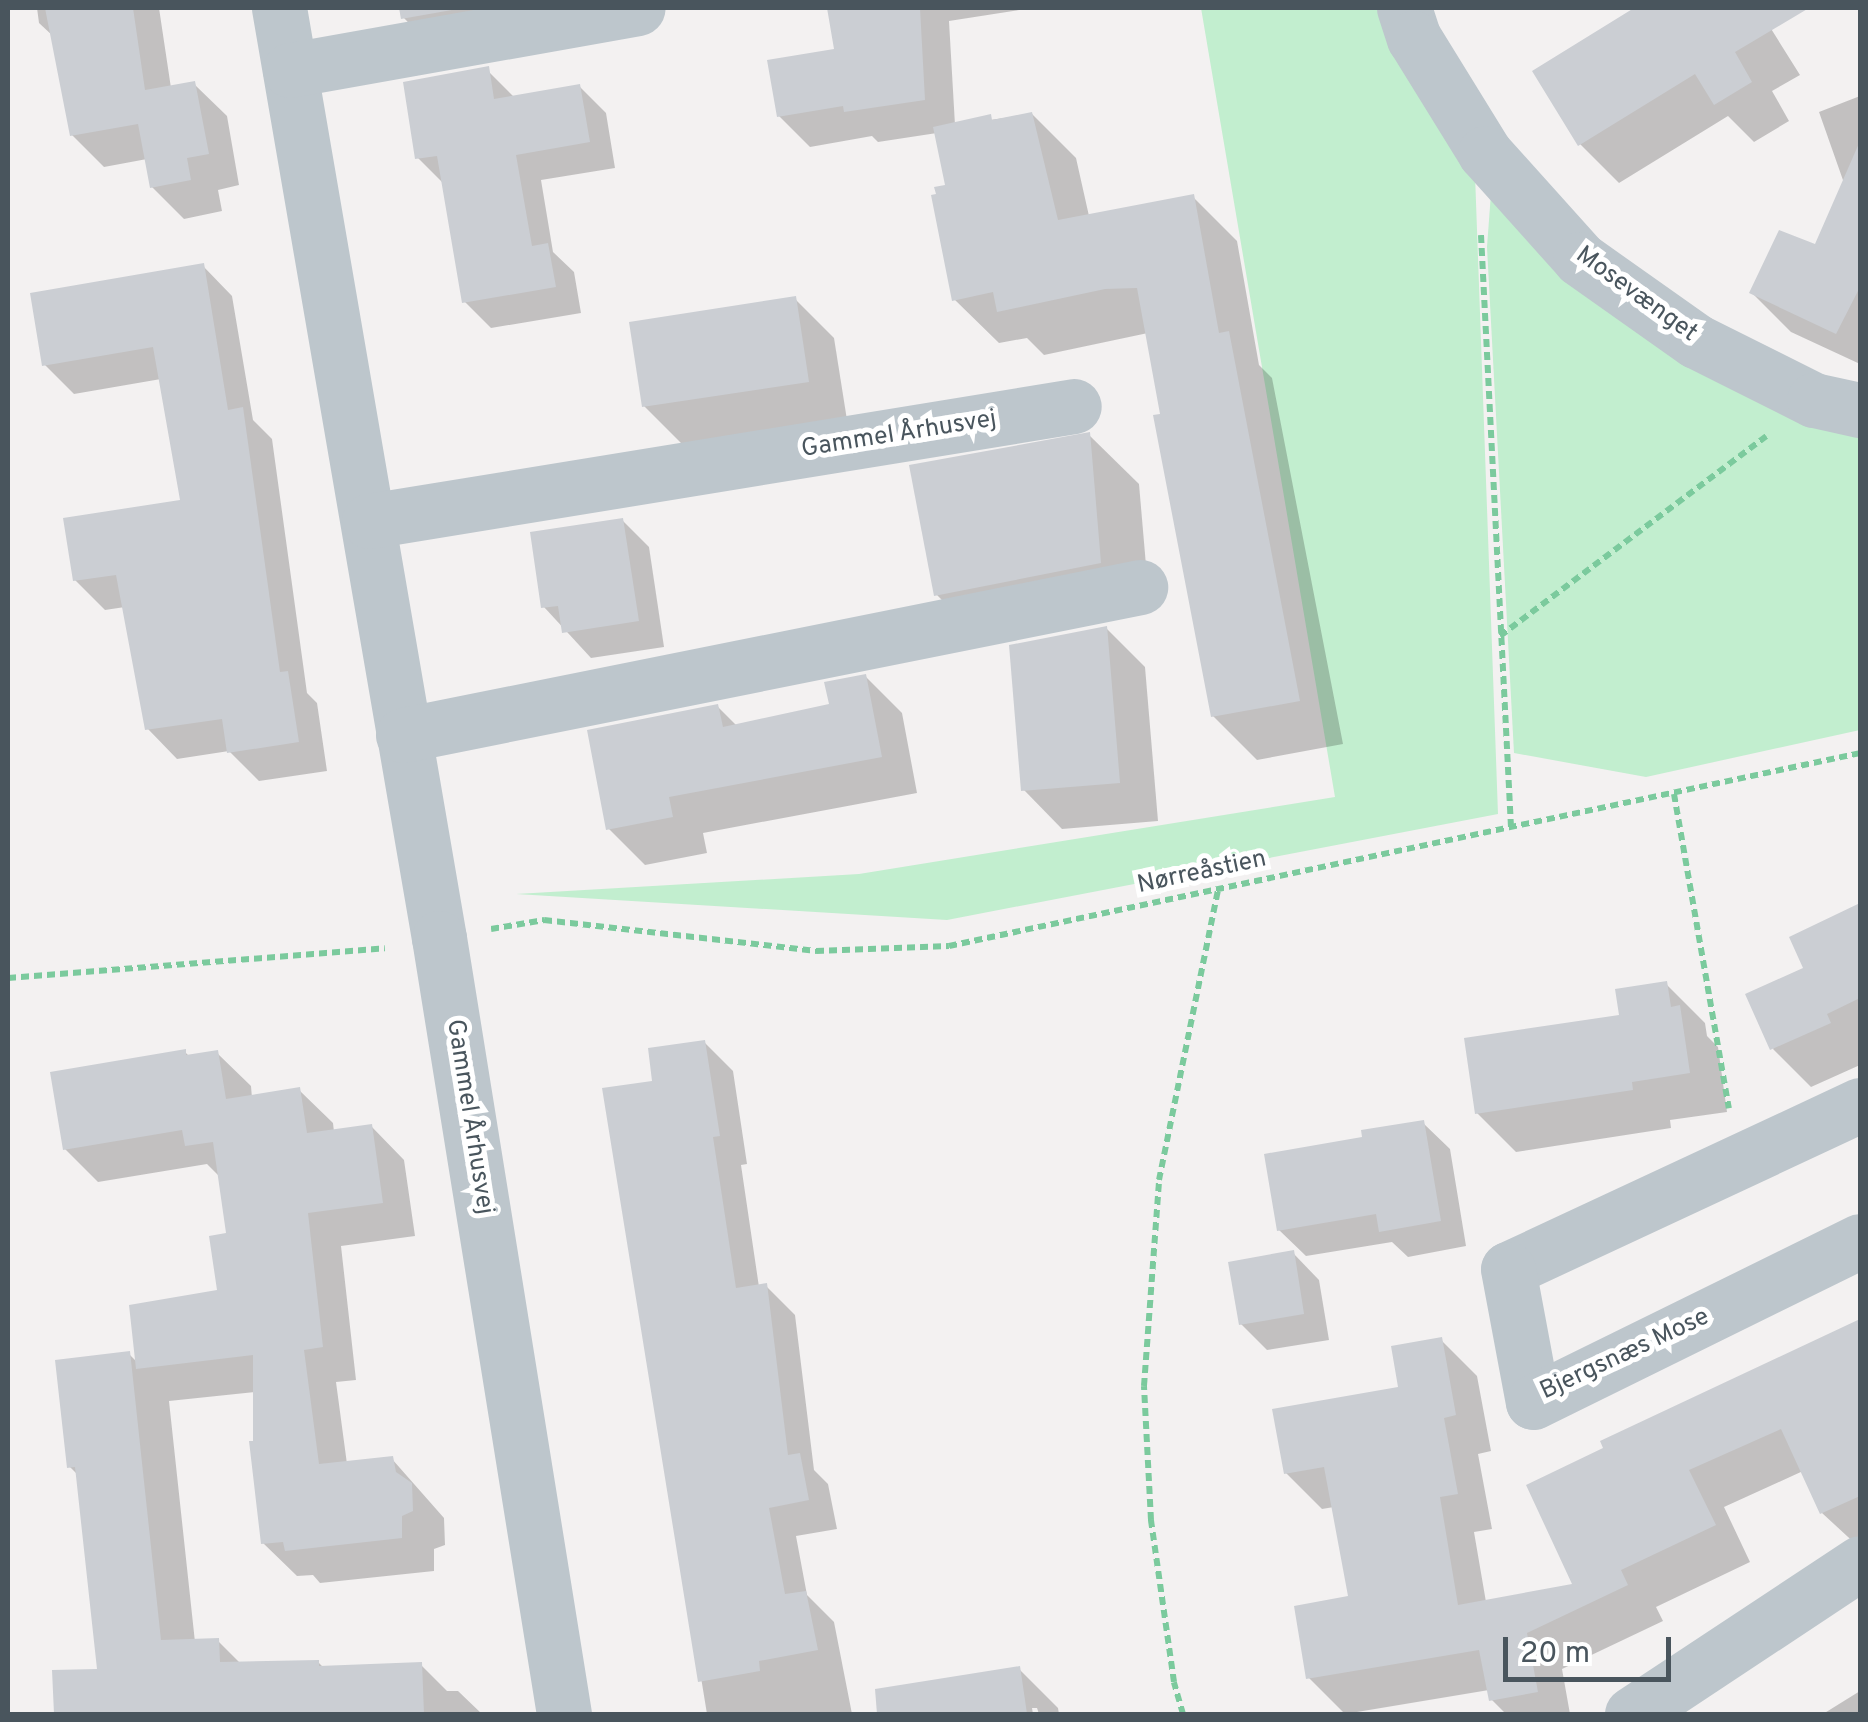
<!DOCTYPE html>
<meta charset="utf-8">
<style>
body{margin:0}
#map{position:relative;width:1868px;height:1722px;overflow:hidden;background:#f3f1f1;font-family:Overpass,sans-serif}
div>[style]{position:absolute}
.green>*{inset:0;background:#c2eecf}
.shadow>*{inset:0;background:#0003}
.building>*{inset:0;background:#cbced3}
.path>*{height:6px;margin-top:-3px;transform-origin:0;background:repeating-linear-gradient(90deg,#7bca9d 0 8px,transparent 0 13px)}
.minor>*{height:55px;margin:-27.5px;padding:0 27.5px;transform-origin:27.5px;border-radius:27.5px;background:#bdc6cc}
span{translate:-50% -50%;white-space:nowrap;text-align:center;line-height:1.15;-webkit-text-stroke:10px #fff;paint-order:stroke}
.street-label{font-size:25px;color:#49555d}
.frame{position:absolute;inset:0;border:10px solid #49555d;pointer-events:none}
.scale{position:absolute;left:1503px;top:1637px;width:168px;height:45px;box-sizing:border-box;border:5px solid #49555d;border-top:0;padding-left:12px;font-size:30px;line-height:35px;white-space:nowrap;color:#49555d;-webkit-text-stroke:8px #fff;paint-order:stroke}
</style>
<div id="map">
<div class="green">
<i style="clip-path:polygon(1201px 8px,1378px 8px,1475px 174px,1498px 814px,947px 920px,516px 894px,859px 874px,1335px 797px)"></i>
<i style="clip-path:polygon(1491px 193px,1860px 434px,1860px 730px,1646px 777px,1514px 753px,1487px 247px)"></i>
</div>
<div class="shadow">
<i style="clip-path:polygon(37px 8px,159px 8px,171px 88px,194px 84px,227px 116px,239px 185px,218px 190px,222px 211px,184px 219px,152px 187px,147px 159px,104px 167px,72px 135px,54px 37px,39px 23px)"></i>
<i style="clip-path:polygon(401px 8px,496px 8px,429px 44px,403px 17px)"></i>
<i style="clip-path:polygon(830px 8px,1032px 8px,949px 21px,955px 125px,1032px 114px,1076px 158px,1089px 216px,1193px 197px,1237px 241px,1259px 365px,1272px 378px,1343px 744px,1257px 760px,1213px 716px,1148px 333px,1044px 355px,1027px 338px,999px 343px,955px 300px,948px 187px,937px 133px,878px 142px,872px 136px,810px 147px,779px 116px,837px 51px)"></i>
<i style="clip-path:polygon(1639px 8px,1758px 8px,1800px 75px,1772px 91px,1789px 121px,1754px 142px,1728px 116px,1619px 183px,1580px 144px,1535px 71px)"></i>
<i style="clip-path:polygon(488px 71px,515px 98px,579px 86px,606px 113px,615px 168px,541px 180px,553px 252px,574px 272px,581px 313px,491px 328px,464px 301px,445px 185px,418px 158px)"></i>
<i style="clip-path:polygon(1860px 96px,1860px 364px,1791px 332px,1752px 293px,1816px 247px,1844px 183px,1819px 112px)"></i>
<i style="clip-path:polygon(203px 266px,232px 296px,253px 420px,272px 439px,307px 693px,317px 703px,327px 771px,259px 781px,229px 751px,177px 759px,148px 729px,125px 607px,105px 610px,75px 580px,183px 502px,161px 379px,74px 394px,45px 365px)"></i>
<i style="clip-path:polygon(795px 299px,834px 338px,847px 420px,683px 445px,644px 406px)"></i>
<i style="clip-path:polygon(1089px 435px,1139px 484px,1150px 612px,986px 645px,937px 595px)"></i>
<i style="clip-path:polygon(623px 521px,649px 547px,664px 647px,591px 658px,544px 607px)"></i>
<i style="clip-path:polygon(1106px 628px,1145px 667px,1158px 821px,1062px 829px,1024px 790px)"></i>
<i style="clip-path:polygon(866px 677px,902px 713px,917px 793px,703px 833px,707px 853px,645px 865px,609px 829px,717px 706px,737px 726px,832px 706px)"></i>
<i style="clip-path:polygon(1860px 906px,1860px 1065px,1811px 1087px,1773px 1049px,1806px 969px,1792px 938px)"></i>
<i style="clip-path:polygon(1666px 984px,1705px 1023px,1707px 1036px,1718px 1047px,1727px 1112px,1670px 1120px,1671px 1128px,1516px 1152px,1477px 1113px)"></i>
<i style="clip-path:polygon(704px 1042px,733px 1071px,747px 1164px,741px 1165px,759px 1287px,766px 1286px,795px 1315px,814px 1470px,828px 1484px,837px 1529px,796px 1536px,807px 1595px,834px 1622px,852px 1714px,707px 1714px,605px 1090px,655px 1083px)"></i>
<i style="clip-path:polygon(185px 1052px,190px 1057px,217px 1053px,251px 1086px,252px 1098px,299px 1090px,333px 1123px,334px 1132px,371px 1126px,404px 1160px,415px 1236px,341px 1246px,356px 1380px,336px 1382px,347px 1464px,392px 1459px,444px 1518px,445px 1545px,434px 1549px,434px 1571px,320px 1583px,313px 1575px,297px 1576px,263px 1543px,255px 1392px,169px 1401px,195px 1642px,218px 1641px,241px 1664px,318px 1662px,324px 1668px,421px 1665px,447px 1691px,458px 1691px,482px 1714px,56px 1714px,55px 1672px,100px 1671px,79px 1476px,69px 1466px,129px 1354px,138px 1363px,220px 1292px,229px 1235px,221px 1178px,207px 1164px,98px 1182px,65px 1149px)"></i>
<i style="clip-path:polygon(1423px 1123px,1450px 1149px,1466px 1246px,1408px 1257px,1392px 1242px,1306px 1256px,1279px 1230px,1365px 1139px)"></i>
<i style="clip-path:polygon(1293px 1253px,1319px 1280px,1329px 1340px,1267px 1350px,1241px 1324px)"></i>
<i style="clip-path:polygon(1855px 1324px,1860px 1330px,1860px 1548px,1822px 1513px,1803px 1471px,1724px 1507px,1750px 1562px,1656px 1607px,1663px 1621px,1562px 1669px,1570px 1714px,1506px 1714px,1491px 1699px,1489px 1690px,1345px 1714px,1309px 1678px,1351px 1598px,1334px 1507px,1322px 1509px,1286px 1473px,1401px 1389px,1441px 1340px,1477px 1376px,1491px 1451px,1478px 1454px,1492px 1529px,1474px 1532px,1486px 1602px,1576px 1586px,1529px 1486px)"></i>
<i style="clip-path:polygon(1019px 1669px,1058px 1708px,1059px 1714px,1039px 1714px,1037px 1708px,1032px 1708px,1033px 1714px,952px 1714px,946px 1680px)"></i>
<i style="clip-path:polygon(1860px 1691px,1860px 1714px,1823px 1714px)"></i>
</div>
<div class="building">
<i style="clip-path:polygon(45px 8px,133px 8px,145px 90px,195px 81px,209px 154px,187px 158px,191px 180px,150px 188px,138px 124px,70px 136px)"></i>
<i style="clip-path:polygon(399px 8px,463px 8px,401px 19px)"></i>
<i style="clip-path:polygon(827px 8px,920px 8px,925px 100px,844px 112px,843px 106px,777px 117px,767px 60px,834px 49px)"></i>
<i style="clip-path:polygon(1634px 8px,1809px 8px,1735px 52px,1752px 82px,1714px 105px,1695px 74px,1578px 146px,1532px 71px)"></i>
<i style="clip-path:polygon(489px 66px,494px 99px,580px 84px,590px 142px,516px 155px,532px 246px,548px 243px,556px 287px,462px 303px,437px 156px,415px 159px,403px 82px)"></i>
<i style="clip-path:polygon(1032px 112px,1058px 220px,1194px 194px,1219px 333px,1229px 331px,1300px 701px,1211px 717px,1153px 415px,1160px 414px,1137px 288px,1105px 289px,997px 312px,993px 292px,952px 301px,931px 195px,936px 194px,934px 187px,945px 185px,933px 127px,991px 114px,992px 120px)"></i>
<i style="clip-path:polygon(1860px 141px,1860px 287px,1836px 334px,1749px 293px,1779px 230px,1815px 244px)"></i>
<i style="clip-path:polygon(204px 263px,228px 410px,243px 407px,280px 672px,288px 671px,299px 742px,227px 753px,222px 719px,145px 730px,116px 575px,73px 581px,63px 518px,180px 500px,153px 347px,42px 366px,30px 293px)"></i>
<i style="clip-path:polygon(796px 296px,809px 382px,642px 407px,629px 322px)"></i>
<i style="clip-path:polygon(1090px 432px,1101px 563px,934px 596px,909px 465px)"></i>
<i style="clip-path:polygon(623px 518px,639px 621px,562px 633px,558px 606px,541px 608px,530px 532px)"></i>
<i style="clip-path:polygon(1107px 626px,1120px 783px,1021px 791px,1009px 645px)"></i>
<i style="clip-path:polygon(866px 674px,882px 757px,669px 797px,673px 817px,606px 830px,587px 730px,718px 704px,723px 727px,829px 704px,824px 682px)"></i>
<i style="clip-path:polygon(1860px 903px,1860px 998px,1827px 1014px,1831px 1023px,1770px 1050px,1745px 994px,1803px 968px,1789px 937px)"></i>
<i style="clip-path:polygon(1667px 981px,1671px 1007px,1680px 1005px,1690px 1073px,1632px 1082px,1633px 1090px,1475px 1114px,1464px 1038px,1619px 1015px,1615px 989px)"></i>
<i style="clip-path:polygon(705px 1040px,720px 1136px,713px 1137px,736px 1288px,767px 1283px,788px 1455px,800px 1453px,809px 1500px,769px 1508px,785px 1594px,806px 1591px,818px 1650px,759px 1661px,760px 1671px,698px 1682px,602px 1088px,652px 1081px,648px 1048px)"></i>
<i style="clip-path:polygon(186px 1049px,186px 1055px,218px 1050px,226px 1099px,300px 1087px,307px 1133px,372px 1124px,383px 1203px,308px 1213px,323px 1347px,304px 1350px,319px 1464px,393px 1456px,396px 1472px,412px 1483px,413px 1511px,402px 1516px,402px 1538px,285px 1551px,283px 1542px,261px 1544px,249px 1441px,253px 1441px,253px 1355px,136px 1369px,129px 1305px,217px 1290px,209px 1236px,226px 1233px,213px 1142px,185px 1146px,182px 1130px,63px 1150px,50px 1072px)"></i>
<i style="clip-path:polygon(1424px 1120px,1441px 1221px,1379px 1232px,1376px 1214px,1277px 1231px,1264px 1154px,1362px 1137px,1361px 1130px)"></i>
<i style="clip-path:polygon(1294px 1250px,1304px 1314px,1239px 1325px,1228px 1262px)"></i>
<i style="clip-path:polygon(1860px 1319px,1860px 1496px,1820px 1514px,1781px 1429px,1689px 1470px,1716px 1525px,1621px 1570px,1628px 1585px,1527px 1633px,1538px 1692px,1489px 1701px,1479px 1650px,1306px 1679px,1294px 1606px,1348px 1596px,1324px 1467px,1284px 1474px,1272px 1409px,1398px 1387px,1391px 1346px,1442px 1337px,1456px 1415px,1444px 1418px,1458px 1494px,1440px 1497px,1458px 1605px,1572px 1584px,1526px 1485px,1603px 1448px,1600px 1441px)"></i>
<i style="clip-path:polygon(130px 1351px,161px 1640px,219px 1638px,220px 1662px,319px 1660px,319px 1666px,422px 1662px,424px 1714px,54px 1714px,52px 1670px,97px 1669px,75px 1467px,67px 1468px,55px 1360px)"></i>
<i style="clip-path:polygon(1020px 1666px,1027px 1714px,877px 1714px,875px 1689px)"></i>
</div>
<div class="path">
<i style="left:1481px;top:235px;width:594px;rotate:87.1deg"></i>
<i style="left:1500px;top:636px;width:333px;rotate:-36.9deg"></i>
<i style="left:1674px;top:794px;width:319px;rotate:80.1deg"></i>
<i style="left:491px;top:929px;width:54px;rotate:-9.6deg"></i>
<i style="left:544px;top:920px;width:274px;rotate:6.5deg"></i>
<i style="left:816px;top:951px;width:133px;rotate:-2.2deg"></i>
<i style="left:949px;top:946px;width:931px;rotate:-11.96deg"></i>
<i style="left:8px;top:978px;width:378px;rotate:-4.5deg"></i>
<i style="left:1183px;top:1714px;width:33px;rotate:-106deg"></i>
<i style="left:1174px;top:1682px;width:164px;rotate:-98.1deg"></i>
<i style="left:1151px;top:1520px;width:134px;rotate:-93deg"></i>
<i style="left:1144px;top:1386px;width:207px;rotate:-85.8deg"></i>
<i style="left:1159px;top:1180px;width:296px;rotate:-78.5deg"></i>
</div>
<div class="minor">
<i style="left:279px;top:8px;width:944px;rotate:80.24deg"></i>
<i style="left:439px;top:938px;width:786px;rotate:80.85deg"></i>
<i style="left:1404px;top:8px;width:32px;rotate:72deg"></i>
<i style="left:1414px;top:38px;width:135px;rotate:58.3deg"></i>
<i style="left:1485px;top:153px;width:142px;rotate:48.1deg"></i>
<i style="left:1580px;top:259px;width:142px;rotate:35.3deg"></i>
<i style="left:1696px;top:341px;width:132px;rotate:26.6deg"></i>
<i style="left:1814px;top:400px;width:47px;rotate:12.3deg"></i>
<i style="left:290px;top:70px;width:353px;rotate:-10.1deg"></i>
<i style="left:369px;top:521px;width:714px;rotate:-9.26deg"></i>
<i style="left:403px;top:735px;width:752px;rotate:-11.35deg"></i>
<i style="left:1860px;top:1105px;width:388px;rotate:155deg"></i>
<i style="left:1508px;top:1269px;width:135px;rotate:79.4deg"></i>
<i style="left:1533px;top:1402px;width:364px;rotate:-26.2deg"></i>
<i style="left:1632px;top:1714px;width:273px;rotate:-33.5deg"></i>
</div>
<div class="street-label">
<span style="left:1636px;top:295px;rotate:36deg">Mosevænget</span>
<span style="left:899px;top:435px;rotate:-9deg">Gammel Århusvej</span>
<span style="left:1202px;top:873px;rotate:-12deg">Nørreåstien</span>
<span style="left:469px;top:1117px;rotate:81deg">Gammel Århusvej</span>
<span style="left:1625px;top:1355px;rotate:-25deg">Bjergsnæs Mose</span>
</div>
<div class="frame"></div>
<div class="scale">20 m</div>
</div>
